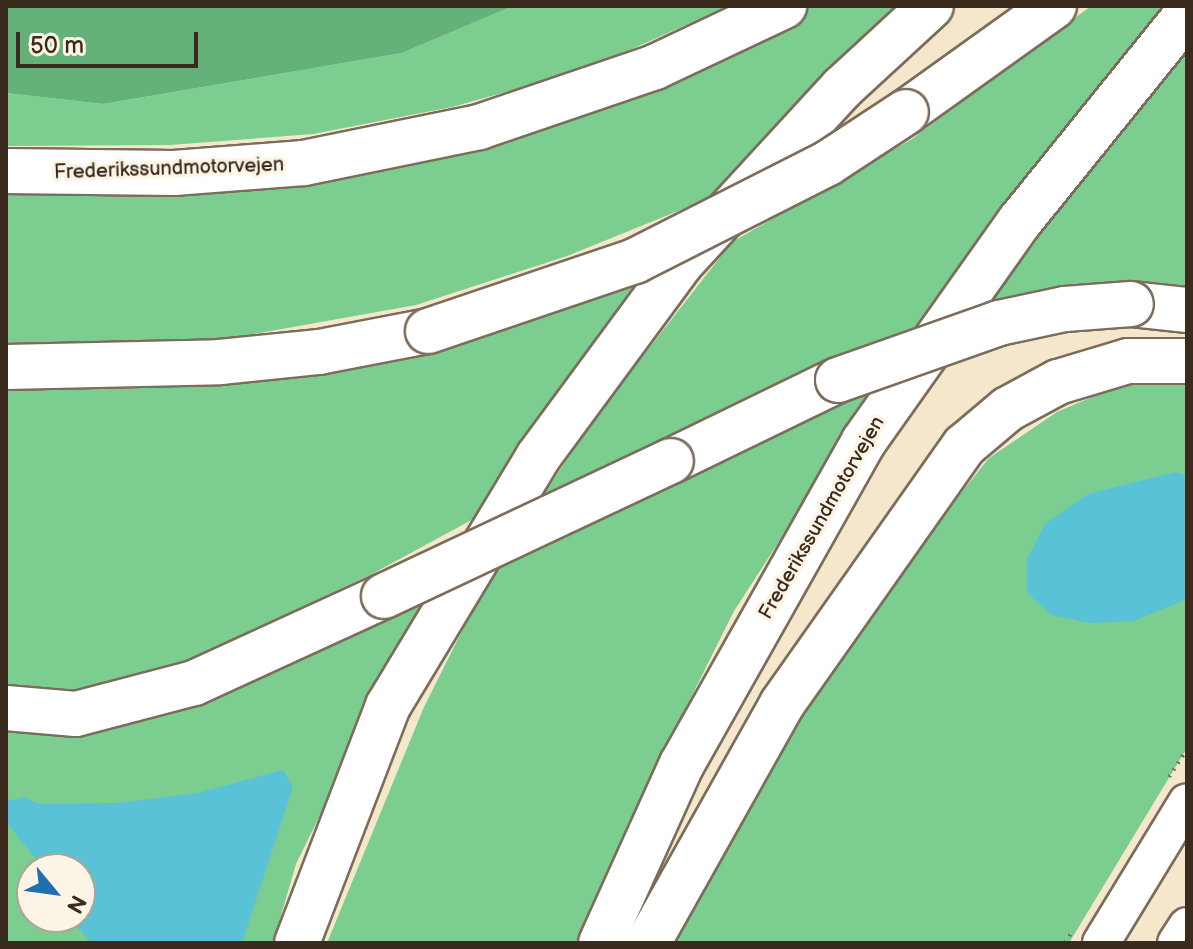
<!DOCTYPE html>
<style>
body{margin:0}
#map{position:relative;width:1193px;height:949px;overflow:hidden;background:#f4e7cc;font-family:"Balsamiq Sans",sans-serif}
div>[style]{position:absolute}
.green>*{inset:0;background:#7bce90}
.forest>*{inset:0;background:#64b17a}
.water>*{inset:0;background:#59c2d6}
.path>*{height:4px;margin-top:-2px;transform-origin:0;background:repeating-linear-gradient(90deg,#7c6c5b 0 2px,transparent 0 8px)}
.roads{filter:drop-shadow(2px 0 #7c6c5b) drop-shadow(-2px 0 #7c6c5b) drop-shadow(0 2px #7c6c5b) drop-shadow(0 -2px #7c6c5b)}
.minor>*{height:36px;margin:-18px;padding:0 18px;transform-origin:18px;border-radius:18px;background:#fff}
.highway>*{height:44px;margin:-22px;padding:0 22px;transform-origin:22px;border-radius:22px;background:#fff}
.bridges{filter:drop-shadow(2px 0 #7c6c5b) drop-shadow(-2px 0 #7c6c5b) drop-shadow(0 2px #7c6c5b) drop-shadow(0 -2px #7c6c5b)}
.highway-bridge>*{height:44px;margin:-22px;padding:0 22px;transform-origin:22px;border-radius:22px;background:#fff}
span{translate:-50% -50%;white-space:nowrap;text-align:center;line-height:1.15;-webkit-text-stroke:7px #fcf5e5;paint-order:stroke}
.street-label{font-size:20px;color:#3b2a1e}
.frame{position:absolute;inset:0;border:8px solid #3b2a1e;pointer-events:none}
.north{position:absolute;left:16px;top:853px;width:80px;height:80px;box-sizing:border-box;background:#fcf5e5;border:2px solid #afa495;border-radius:50%;rotate:119deg;font-size:22px;font-weight:700;line-height:32px;text-align:center;color:#3b2a1e}
.north::after{content:'';display:block;margin:auto;width:28px;height:36px;background:#1f6fb2;clip-path:polygon(50% 0,100% 100%,50% 72%,0 100%)}
.scale{position:absolute;left:16px;top:32px;width:182px;height:36px;box-sizing:border-box;border:4px solid #3b2a1e;border-top:0;padding-left:10px;font-size:24px;line-height:28px;white-space:nowrap;color:#3b2a1e;-webkit-text-stroke:6px #fcf5e5;paint-order:stroke}
</style>
<div id="map">
<div class="green">
<i style="clip-path:polygon(513px 6px,728px 6px,585px 70px,452px 107px,313px 134px,170px 145px,6px 146px,6px 93px,103px 104px,402px 53px)"></i>
<i style="clip-path:polygon(809px 6px,896px 6px,830px 67px,720px 194px,567px 256px,416px 305px,210px 342px,6px 350px,6px 192px,36px 196px,318px 181px,505px 139px,678px 81px)"></i>
<i style="clip-path:polygon(1091px 6px,1162px 6px,993px 218px,914px 328px,539px 501px,596px 416px,732px 242px,912px 139px)"></i>
<i style="clip-path:polygon(1187px 49px,1187px 291px,1135px 284px,990px 302px,1155px 82px)"></i>
<i style="clip-path:polygon(650px 274px,488px 511px,372px 574px,186px 661px,69px 696px,6px 691px,6px 390px,143px 388px,343px 369px)"></i>
<i style="clip-path:polygon(1134px 379px,1187px 382px,1187px 748px,1069px 943px,668px 943px,773px 753px,899px 571px,989px 458px,1057px 412px)"></i>
<i style="clip-path:polygon(881px 384px,734px 611px,627px 826px,584px 943px,327px 943px,424px 707px,497px 561px)"></i>
<i style="clip-path:polygon(evenodd,430px 592px,296px 864px,273px 943px,6px 943px,6px 725px,430px 592px,32px 869px,80px 869px,80px 917px,32px 917px,32px 869px)"></i>
</div>
<div class="forest">
<i style="clip-path:polygon(6px 6px,513px 6px,402px 53px,103px 104px,6px 93px)"></i>
</div>
<div class="water">
<i style="clip-path:polygon(1175px 472px,1187px 476px,1187px 599px,1134px 621px,1089px 623px,1052px 615px,1027px 593px,1027px 559px,1045px 524px,1088px 494px)"></i>
<i style="clip-path:polygon(283px 770px,293px 787px,242px 943px,91px 943px,69px 917px,80px 917px,80px 869px,44px 869px,6px 822px,6px 801px,24px 797px,38px 804px,118px 803px,198px 793px)"></i>
</div>
<div class="path">
<i style="left:1169px;top:777px;width:33px;rotate:-57deg"></i>
<i style="left:1065px;top:943px;width:15px;rotate:-58deg"></i>
</div>
<div class="roads">
<div class="minor">
<i style="left:1101px;top:943px;width:165px;rotate:-58.6deg"></i>
<i style="left:1176px;top:943px;width:20px;rotate:-57deg"></i>
</div>
<div class="highway">
<i style="left:906px;top:112px;width:182px;rotate:-35.6deg"></i>
<i style="left:6px;top:171px;width:168px;rotate:0.7deg"></i>
<i style="left:174px;top:173px;width:130px;rotate:-4.4deg"></i>
<i style="left:304px;top:163px;width:179px;rotate:-11.6deg"></i>
<i style="left:479px;top:127px;width:186px;rotate:-18.8deg"></i>
<i style="left:655px;top:67px;width:143px;rotate:-25.3deg"></i>
<i style="left:1131px;top:304px;width:56px;rotate:6.1deg"></i>
<i style="left:6px;top:367px;width:214px;rotate:-1.3deg"></i>
<i style="left:220px;top:362px;width:100px;rotate:-5.8deg"></i>
<i style="left:319px;top:352px;width:111px;rotate:-10.9deg"></i>
<i style="left:671px;top:461px;width:186px;rotate:-25.9deg"></i>
<i style="left:6px;top:708px;width:70px;rotate:4.9deg"></i>
<i style="left:76px;top:714px;width:122px;rotate:-14.7deg"></i>
<i style="left:194px;top:683px;width:209px;rotate:-24.6deg"></i>
<i style="left:297px;top:943px;width:254px;rotate:-69deg"></i>
<i style="left:388px;top:706px;width:291px;rotate:-58.9deg"></i>
<i style="left:538px;top:457px;width:241px;rotate:-53.6deg"></i>
<i style="left:681px;top:263px;width:238px;rotate:-47.4deg"></i>
<i style="left:842px;top:88px;width:121px;rotate:-42.7deg"></i>
<i style="left:601px;top:943px;width:196px;rotate:-65.7deg"></i>
<i style="left:682px;top:764px;width:371px;rotate:-60.6deg"></i>
<i style="left:864px;top:441px;width:270px;rotate:-54.7deg"></i>
<i style="left:1020px;top:221px;width:266px;rotate:-51.1deg"></i>
<i style="left:648px;top:943px;width:274px;rotate:-60.7deg"></i>
<i style="left:782px;top:704px;width:316px;rotate:-54.8deg"></i>
<i style="left:964px;top:446px;width:57px;rotate:-40.1deg"></i>
<i style="left:1008px;top:409px;width:57px;rotate:-28.4deg"></i>
<i style="left:1058px;top:382px;width:73px;rotate:-16.7deg"></i>
<i style="left:1128px;top:361px;width:59px"></i>
</div>
</div>
<div class="bridges">
<div class="highway-bridge">
<i style="left:428px;top:331px;width:219px;rotate:-18.7deg"></i>
<i style="left:635px;top:261px;width:216px;rotate:-26.9deg"></i>
<i style="left:828px;top:163px;width:93px;rotate:-33.2deg"></i>
<i style="left:838px;top:380px;width:171px;rotate:-19.5deg"></i>
<i style="left:999px;top:323px;width:67px;rotate:-12deg"></i>
<i style="left:1065px;top:309px;width:66px;rotate:-4.3deg"></i>
<i style="left:384px;top:596px;width:317px;rotate:-25.2deg"></i>
</div>
</div>
<div class="street-label">
<span style="left:169px;top:169px;rotate:-2deg">Frederikssundmotorvejen</span>
<span style="left:822px;top:518px;rotate:-60deg">Frederikssundmotorvejen</span>
</div>
<div class="frame"></div>
<div class="north">N</div>
<div class="scale">50 m</div>
</div>
